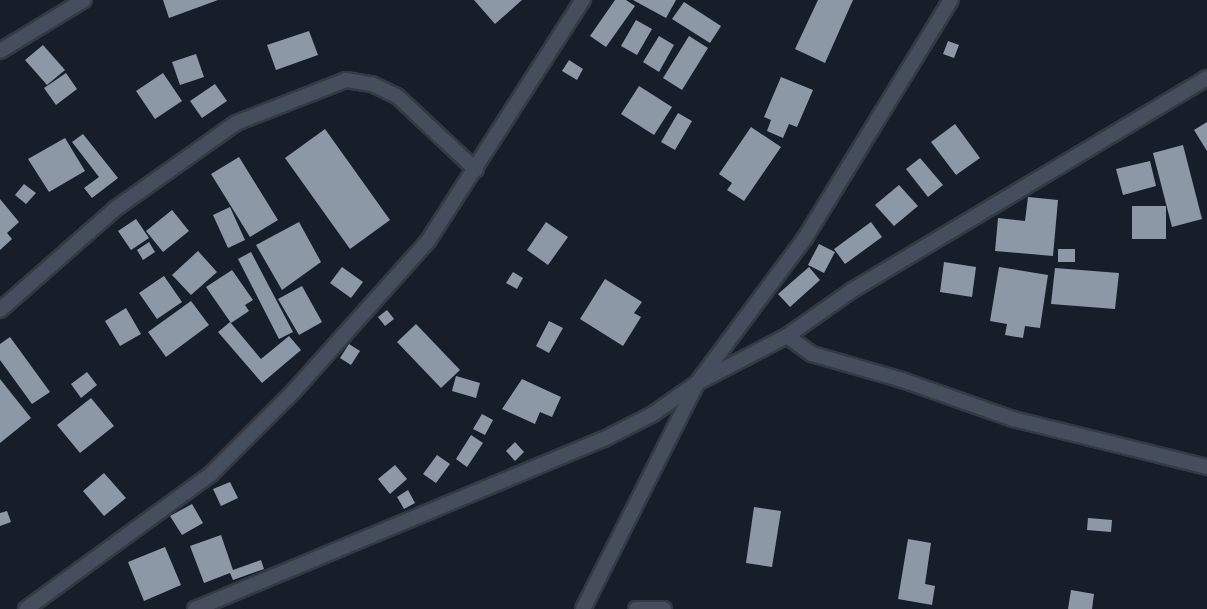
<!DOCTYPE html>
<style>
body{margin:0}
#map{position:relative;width:1207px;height:609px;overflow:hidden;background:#161e2a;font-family:Roboto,sans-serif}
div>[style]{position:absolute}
.building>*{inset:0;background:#8d98a7}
.roads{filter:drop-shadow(2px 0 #343a43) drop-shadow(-2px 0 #343a43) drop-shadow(0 2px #343a43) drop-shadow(0 -2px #343a43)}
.minor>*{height:14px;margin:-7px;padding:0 7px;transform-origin:7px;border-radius:7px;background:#444e5c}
span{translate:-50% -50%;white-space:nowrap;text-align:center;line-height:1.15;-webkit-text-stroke:6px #0d1520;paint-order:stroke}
</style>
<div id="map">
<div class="building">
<i style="clip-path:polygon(163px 0,218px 0,169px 18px)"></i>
<i style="clip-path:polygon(474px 0,522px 0,495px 24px)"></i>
<i style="clip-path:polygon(615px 0,626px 0,635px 6px,606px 47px,590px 36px)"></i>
<i style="clip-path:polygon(633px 0,676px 0,666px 18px)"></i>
<i style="clip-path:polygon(818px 0,853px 0,825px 63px,795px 49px)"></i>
<i style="clip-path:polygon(684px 2px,721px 26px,710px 43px,672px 19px)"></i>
<i style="clip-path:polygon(636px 20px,652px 29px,637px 55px,621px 46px)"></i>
<i style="clip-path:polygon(309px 31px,318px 55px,276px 70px,267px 45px)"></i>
<i style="clip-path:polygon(659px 36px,674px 45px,659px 72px,643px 62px)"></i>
<i style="clip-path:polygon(689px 36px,708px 48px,682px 90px,663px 78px)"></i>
<i style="clip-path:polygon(948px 41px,959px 45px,954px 58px,943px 54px)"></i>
<i style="clip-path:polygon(43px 45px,65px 70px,47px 85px,25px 60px)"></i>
<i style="clip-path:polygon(196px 54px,204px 77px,180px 85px,172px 62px)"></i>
<i style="clip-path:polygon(569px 60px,583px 69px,577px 80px,562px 71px)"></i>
<i style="clip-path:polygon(66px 73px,77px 89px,56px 105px,44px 88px)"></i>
<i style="clip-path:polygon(163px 73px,182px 101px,155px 119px,136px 91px)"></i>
<i style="clip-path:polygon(781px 77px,813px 90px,797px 127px,789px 124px,783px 138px,767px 131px,771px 120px,764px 117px)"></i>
<i style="clip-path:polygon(215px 84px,227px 101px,202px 118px,190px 101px)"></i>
<i style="clip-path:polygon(639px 86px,672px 107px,654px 135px,621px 114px)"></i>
<i style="clip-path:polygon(678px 113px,692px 121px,675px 150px,661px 142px)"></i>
<i style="clip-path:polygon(1207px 122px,1207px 151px,1194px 130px)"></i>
<i style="clip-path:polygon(955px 124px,980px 158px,956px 175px,931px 142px)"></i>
<i style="clip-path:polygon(751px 127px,781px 147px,744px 201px,727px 190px,732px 183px,719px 174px)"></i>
<i style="clip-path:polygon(325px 129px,390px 220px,350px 249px,285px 158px)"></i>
<i style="clip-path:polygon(83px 134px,118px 178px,92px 198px,84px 188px,99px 177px,72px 142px)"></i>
<i style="clip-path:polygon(65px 138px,85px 171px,49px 192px,28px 159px)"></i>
<i style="clip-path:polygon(1183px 145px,1202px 219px,1172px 227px,1153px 153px)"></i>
<i style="clip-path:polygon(239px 157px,278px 220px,250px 237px,211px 174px)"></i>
<i style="clip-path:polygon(920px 158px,943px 185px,928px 197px,906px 169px)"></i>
<i style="clip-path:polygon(1150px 161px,1156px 186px,1123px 195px,1116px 169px)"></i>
<i style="clip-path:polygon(24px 184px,36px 193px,26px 204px,15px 195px)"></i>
<i style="clip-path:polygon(899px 185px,918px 206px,894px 226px,875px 205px)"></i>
<i style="clip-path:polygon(1028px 197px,1058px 200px,1053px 256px,995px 251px,998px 218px,1025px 221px)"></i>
<i style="clip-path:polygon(0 199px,19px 222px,7px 233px,12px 239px,0 250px)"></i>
<i style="clip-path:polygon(1132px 206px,1166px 206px,1166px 239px,1132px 239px)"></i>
<i style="clip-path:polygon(230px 207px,245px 240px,228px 248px,213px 215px)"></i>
<i style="clip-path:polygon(172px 210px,189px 231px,163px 252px,146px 231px)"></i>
<i style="clip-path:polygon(136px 219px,149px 238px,131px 250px,118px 231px)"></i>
<i style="clip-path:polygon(299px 222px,321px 262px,282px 290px,256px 245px)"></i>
<i style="clip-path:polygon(546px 222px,568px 237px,548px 265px,527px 250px)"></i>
<i style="clip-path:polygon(871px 222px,882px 237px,845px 264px,834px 249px)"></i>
<i style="clip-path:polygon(149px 242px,155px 252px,143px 260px,137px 250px)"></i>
<i style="clip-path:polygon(819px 244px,835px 252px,824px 273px,808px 265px)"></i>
<i style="clip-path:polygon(1058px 249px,1075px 249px,1075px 262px,1058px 262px)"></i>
<i style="clip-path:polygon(198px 251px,217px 272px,191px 295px,172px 275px)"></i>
<i style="clip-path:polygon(251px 252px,293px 332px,279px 339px,238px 259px)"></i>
<i style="clip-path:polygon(944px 262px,976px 267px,972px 297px,940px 292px)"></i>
<i style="clip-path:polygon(342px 267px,363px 282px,351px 298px,330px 283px)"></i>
<i style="clip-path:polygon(809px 267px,820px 280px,790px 307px,778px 294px)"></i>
<i style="clip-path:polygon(999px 267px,1048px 275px,1040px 328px,1025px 326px,1023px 338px,1005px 335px,1007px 324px,990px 321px)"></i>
<i style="clip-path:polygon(1055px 268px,1119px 273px,1115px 309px,1051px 304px)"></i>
<i style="clip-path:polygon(232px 270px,253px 300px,245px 305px,249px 311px,231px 323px,206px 287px)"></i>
<i style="clip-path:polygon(513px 272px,523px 278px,517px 289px,506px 283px)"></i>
<i style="clip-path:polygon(164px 276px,182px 302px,157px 319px,139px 293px)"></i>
<i style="clip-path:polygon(605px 279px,642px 302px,634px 313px,641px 317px,623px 346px,580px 319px)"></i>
<i style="clip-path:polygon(302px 286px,322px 322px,299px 335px,278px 299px)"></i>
<i style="clip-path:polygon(191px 301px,209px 325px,166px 357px,148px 332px)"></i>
<i style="clip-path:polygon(126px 308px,141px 334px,120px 346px,105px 321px)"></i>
<i style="clip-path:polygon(387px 310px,394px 319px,385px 326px,378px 317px)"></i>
<i style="clip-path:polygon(549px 321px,563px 328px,549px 353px,536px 346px)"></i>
<i style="clip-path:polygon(230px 322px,261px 359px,289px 336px,301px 350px,262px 383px,218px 332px)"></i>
<i style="clip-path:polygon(416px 324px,460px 370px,441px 388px,397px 342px)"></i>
<i style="clip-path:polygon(10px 337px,50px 392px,32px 404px,0 360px,0 344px)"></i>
<i style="clip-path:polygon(349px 344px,360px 351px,351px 365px,340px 358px)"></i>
<i style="clip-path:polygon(87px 372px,97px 385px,81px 398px,71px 384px)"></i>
<i style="clip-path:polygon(456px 376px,480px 383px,476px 398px,452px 391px)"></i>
<i style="clip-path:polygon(0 379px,31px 418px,0 443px)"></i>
<i style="clip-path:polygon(522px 379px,561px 397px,552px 417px,540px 412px,535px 424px,502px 409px)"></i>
<i style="clip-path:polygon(91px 398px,114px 426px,80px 453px,57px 425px)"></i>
<i style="clip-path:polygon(482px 414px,493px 420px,485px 435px,473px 429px)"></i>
<i style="clip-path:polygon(471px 435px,483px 443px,467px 467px,456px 459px)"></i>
<i style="clip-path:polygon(515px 442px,524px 452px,515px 461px,506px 451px)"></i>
<i style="clip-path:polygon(437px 455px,450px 464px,436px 483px,423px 474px)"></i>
<i style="clip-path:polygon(395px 465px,407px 479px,390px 494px,378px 479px)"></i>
<i style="clip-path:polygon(104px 473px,126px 498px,104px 516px,83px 491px)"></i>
<i style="clip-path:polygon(230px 482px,238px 498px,221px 506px,213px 489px)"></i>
<i style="clip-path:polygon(408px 490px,415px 503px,404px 509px,397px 497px)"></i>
<i style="clip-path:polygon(192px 504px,203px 523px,182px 535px,170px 516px)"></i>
<i style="clip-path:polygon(754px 507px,781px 511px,772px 567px,746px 563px)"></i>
<i style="clip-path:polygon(7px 511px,11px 522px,0 526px,0 513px)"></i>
<i style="clip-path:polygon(1088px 518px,1112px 520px,1111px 532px,1087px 530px)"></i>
<i style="clip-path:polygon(221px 535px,233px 570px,261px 560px,264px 569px,233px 580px,230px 573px,204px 583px,190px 546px)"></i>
<i style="clip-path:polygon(908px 539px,931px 543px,925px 584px,935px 586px,932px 605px,898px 599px)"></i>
<i style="clip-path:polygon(165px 547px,181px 585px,144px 601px,128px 562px)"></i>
<i style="clip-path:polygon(1071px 590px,1094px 594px,1092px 609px,1068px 609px)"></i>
</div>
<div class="roads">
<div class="minor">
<i style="left:0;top:51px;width:98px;rotate:-31.3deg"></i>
<i style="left:0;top:310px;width:153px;rotate:-41.3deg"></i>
<i style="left:115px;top:209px;width:148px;rotate:-35.4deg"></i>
<i style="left:236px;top:123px;width:118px;rotate:-21.4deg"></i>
<i style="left:346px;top:80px;width:26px;rotate:9deg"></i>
<i style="left:372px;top:84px;width:28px;rotate:26deg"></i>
<i style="left:397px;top:96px;width:108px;rotate:43.1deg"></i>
<i style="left:787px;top:336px;width:31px;rotate:36deg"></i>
<i style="left:812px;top:354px;width:94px;rotate:16.1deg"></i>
<i style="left:902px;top:380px;width:118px;rotate:19.4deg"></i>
<i style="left:1013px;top:419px;width:200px;rotate:13.9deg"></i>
<i style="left:26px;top:609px;width:229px;rotate:-36.1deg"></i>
<i style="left:211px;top:474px;width:116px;rotate:-45deg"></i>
<i style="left:293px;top:392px;width:203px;rotate:-48.2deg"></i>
<i style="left:428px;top:241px;width:287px;rotate:-57.3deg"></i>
<i style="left:195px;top:609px;width:443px;rotate:-22.6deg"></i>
<i style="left:604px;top:439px;width:55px;rotate:-27deg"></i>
<i style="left:653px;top:414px;width:54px;rotate:-35.2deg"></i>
<i style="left:697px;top:383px;width:102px;rotate:-27.6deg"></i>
<i style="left:787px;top:336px;width:78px;rotate:-35.1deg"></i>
<i style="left:851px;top:291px;width:415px;rotate:-30.9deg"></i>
<i style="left:583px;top:609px;width:253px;rotate:-63.2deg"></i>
<i style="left:697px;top:383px;width:181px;rotate:-53.3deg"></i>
<i style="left:805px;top:238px;width:279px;rotate:-58.5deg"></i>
<i style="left:636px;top:609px;width:28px"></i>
</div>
</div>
</div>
